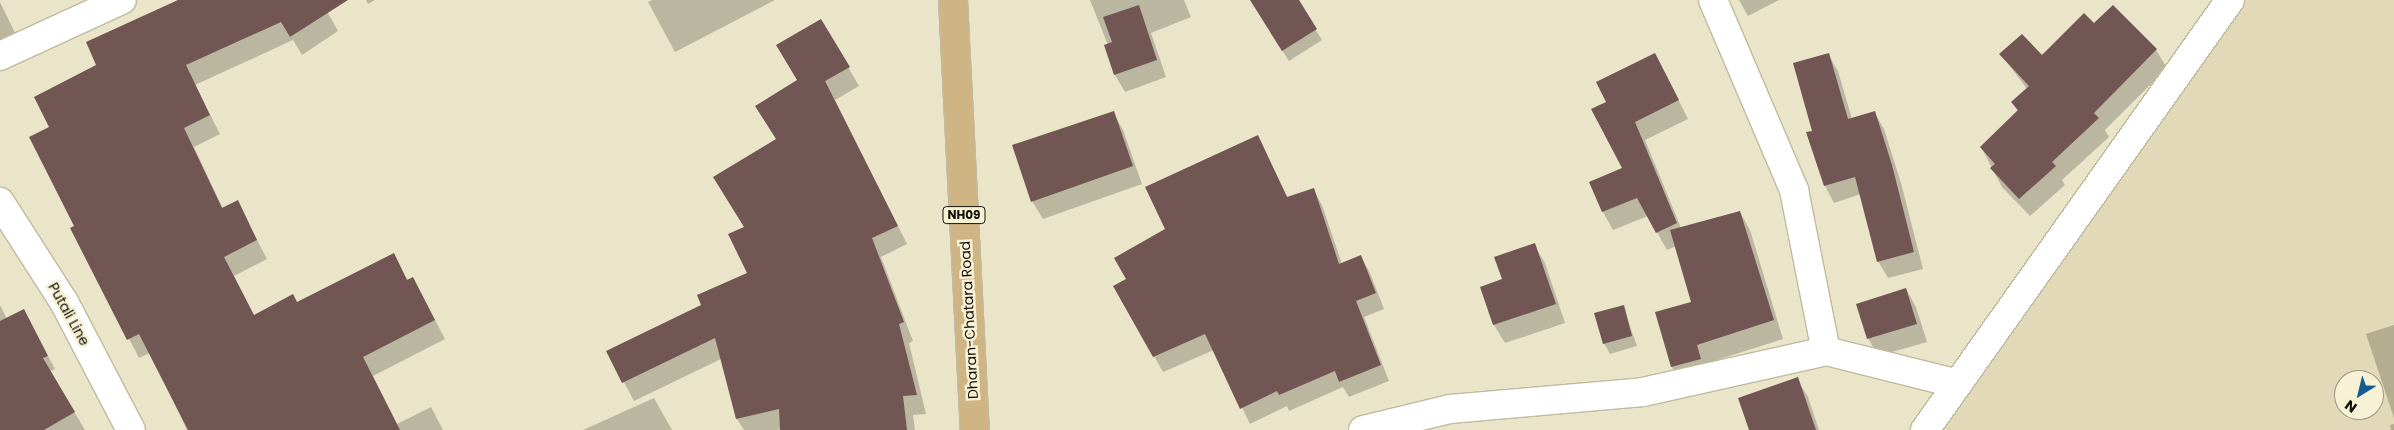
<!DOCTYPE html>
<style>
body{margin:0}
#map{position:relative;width:2394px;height:430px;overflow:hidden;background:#eae4c9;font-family:Poppins,sans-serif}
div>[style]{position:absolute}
.built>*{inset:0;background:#e1d9b7}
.shadow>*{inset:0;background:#0003}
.building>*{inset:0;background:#715653}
.roads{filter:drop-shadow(1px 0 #c0baa0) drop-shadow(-1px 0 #c0baa0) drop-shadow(0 1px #c0baa0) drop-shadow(0 -1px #c0baa0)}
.street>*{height:28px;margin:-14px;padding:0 14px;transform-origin:14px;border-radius:14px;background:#fff}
.primary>*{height:28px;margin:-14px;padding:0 14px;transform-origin:14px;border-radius:14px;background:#cfb584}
span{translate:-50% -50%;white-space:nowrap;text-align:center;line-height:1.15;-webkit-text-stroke:5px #f7f1d6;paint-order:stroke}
.shield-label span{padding:1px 4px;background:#f7f1d6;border:1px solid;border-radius:4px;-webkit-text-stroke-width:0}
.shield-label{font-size:12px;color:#121007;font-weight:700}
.street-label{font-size:14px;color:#121007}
.north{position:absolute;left:2334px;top:370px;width:50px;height:50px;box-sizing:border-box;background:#f7f1d6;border:1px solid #9b9783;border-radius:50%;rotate:216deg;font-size:14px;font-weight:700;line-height:20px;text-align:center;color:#121007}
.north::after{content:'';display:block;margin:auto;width:18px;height:22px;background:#145d91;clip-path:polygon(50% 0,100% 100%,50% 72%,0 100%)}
</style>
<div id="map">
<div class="built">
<i style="clip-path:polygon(evenodd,2230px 0,2394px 0,2394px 430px,1925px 430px,2230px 0,2344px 380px,2374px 380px,2374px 410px,2344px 410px,2344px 380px)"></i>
</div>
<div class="shadow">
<i style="clip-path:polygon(181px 0,319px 0,328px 13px,338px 31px,302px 55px,293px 40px,195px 85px,220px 134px,194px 147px,223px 209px,237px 202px,267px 259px,234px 276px,254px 316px,297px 303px,393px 254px,408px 281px,413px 278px,445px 339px,373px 376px,397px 424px,431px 407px,443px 430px,187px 430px,150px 353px,139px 358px,72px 228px,76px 226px,51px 127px,98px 65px)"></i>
<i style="clip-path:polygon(366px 0,375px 0,368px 4px)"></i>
<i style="clip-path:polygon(652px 0,775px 0,675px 52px,648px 2px)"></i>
<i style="clip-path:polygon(1090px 0,1184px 0,1191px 17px,1151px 33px,1166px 77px,1125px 92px,1115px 75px,1106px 46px,1108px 45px)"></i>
<i style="clip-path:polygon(1739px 0,1779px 0,1748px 16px)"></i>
<i style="clip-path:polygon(1298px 1px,1322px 40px,1289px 61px,1270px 32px)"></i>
<i style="clip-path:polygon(0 2px,16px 35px,0 43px)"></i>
<i style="clip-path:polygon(2113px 7px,2156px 50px,2167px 68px,2105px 130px,2109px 137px,2062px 180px,2065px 185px,2030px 216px,2002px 187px,1981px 147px,2018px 112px,2012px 102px,2027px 89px,2001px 54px,2042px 57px,2094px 25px)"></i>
<i style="clip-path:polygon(821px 20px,859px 86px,835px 100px,907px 244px,881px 257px,913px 341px,909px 343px,926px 414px,913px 415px,915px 430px,806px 430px,805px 423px,777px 430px,744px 430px,737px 419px,721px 359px,634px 401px,608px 352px,703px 306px,748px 274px,745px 228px)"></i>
<i style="clip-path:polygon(1828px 54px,1838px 71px,1852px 119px,1874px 112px,1884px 129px,1901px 183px,1923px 269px,1888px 278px,1878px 261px,1861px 194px,1834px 203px,1825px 186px,1808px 133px,1813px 131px)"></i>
<i style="clip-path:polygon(1665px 73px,1688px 119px,1645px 140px,1681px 228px,1740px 212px,1750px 230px,1783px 339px,1707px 363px,1711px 377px,1682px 385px,1672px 367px,1656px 313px,1692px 303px,1676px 246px,1667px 250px,1648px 216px,1613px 230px,1603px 212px,1624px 169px,1593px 109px)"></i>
<i style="clip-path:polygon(1113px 112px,1123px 130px,1142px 184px,1043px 219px,1032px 201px)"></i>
<i style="clip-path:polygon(1257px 136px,1288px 198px,1313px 189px,1322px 205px,1342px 264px,1361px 257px,1370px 273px,1384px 309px,1364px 317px,1389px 381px,1349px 397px,1343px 387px,1289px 411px,1287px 406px,1250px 424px,1214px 350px,1163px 372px,1115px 287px,1128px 279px,1167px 229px)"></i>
<i style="clip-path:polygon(1534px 245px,1545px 263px,1565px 323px,1505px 343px,1494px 325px,1482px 288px,1504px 280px)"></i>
<i style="clip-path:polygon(1906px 289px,1916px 307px,1927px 342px,1878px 356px,1868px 338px)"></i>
<i style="clip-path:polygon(0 305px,7px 319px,31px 324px,55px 369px,29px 382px,0 339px)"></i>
<i style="clip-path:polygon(1623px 307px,1637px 346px,1610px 354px,1604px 343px)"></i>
<i style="clip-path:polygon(2394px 325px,2394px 418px,2366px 334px)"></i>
<i style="clip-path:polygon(52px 375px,85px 430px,0 430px,0 414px)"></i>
<i style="clip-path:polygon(1797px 379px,1808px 397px,1819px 430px,1750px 430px)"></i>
<i style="clip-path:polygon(654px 398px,672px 430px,583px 430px)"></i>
<i style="clip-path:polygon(2394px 424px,2394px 430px,2391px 430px,2390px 425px)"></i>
</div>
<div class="building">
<i style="clip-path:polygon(178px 0,348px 0,290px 37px,281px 22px,186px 65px,210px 115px,184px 128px,222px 208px,238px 200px,257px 240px,224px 257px,254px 315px,293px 294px,297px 302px,394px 253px,407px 280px,413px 277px,435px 320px,363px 357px,400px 430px,188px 430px,139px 334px,127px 340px,70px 228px,74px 226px,29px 137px,49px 127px,34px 97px,96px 65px,86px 42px)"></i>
<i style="clip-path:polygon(1250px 0,1299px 0,1317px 29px,1282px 51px)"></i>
<i style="clip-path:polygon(1139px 5px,1157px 60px,1114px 75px,1104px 45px,1112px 42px,1103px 17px)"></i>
<i style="clip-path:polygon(2113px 5px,2157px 49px,2094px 113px,2099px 118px,2052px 162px,2056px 166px,2019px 199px,1990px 168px,1995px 164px,1980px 147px,2018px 110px,2011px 102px,2029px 86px,1999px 54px,2022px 34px,2042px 55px,2084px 13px,2094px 23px)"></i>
<i style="clip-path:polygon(821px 19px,850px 67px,825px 81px,898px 226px,872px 238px,904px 322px,899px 324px,917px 395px,903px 396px,907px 430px,780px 430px,779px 409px,736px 419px,715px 338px,622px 383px,606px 351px,701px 305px,697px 295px,747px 273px,728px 234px,744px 227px,713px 177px,776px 139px,755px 106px,797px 80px,776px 45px)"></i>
<i style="clip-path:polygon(1655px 53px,1679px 100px,1635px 122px,1677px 223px,1656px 233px,1637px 198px,1602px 212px,1589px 182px,1622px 168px,1591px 109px,1606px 102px,1596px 82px)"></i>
<i style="clip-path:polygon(1829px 53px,1848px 119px,1875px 111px,1892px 165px,1914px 252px,1877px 262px,1855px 177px,1824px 186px,1806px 132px,1812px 131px,1793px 63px)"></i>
<i style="clip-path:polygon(1114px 111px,1133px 166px,1031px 202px,1012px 145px)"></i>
<i style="clip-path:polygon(1258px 135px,1287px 197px,1314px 188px,1339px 264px,1361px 255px,1376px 293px,1356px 301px,1381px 365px,1339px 382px,1335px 371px,1279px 395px,1277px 391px,1240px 409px,1205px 334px,1153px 357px,1113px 286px,1126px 279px,1114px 258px,1165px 229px,1145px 187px)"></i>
<i style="clip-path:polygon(1740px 211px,1774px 320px,1697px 345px,1701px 359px,1671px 367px,1655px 312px,1691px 302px,1670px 230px)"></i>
<i style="clip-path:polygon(1535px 243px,1556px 304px,1493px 325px,1480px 287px,1502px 279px,1494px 257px)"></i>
<i style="clip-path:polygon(1906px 288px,1917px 324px,1867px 339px,1856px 304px)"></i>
<i style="clip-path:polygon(1624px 305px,1632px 336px,1603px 344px,1594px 313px)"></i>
<i style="clip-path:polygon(24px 309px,48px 356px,43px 358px,75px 412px,44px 430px,0 430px,0 321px)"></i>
<i style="clip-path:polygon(1798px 377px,1816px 430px,1749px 430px,1738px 398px)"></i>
</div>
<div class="roads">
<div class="street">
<i style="left:1713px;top:0;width:207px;rotate:66.9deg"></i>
<i style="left:1794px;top:190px;width:164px;rotate:78.8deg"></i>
<i style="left:0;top:56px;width:134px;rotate:-24.7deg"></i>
<i style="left:0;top:202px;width:119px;rotate:57.4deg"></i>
<i style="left:64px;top:302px;width:144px;rotate:62.4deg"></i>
<i style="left:1363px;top:430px;width:89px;rotate:-13.6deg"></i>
<i style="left:1450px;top:409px;width:194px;rotate:-5deg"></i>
<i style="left:1643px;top:392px;width:188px;rotate:-12.6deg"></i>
<i style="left:1826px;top:351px;width:136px;rotate:14deg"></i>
<i style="left:1925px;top:430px;width:527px;rotate:-54.65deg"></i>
</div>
<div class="primary">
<i style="left:953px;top:0;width:431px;rotate:87.1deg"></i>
</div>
</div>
<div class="shield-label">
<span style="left:964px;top:215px">NH09</span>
</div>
<div class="street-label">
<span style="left:69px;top:314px;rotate:61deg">Putali Line</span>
<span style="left:969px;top:320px;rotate:-93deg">Dharan-Chatara Road</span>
</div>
<div class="north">N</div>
</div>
